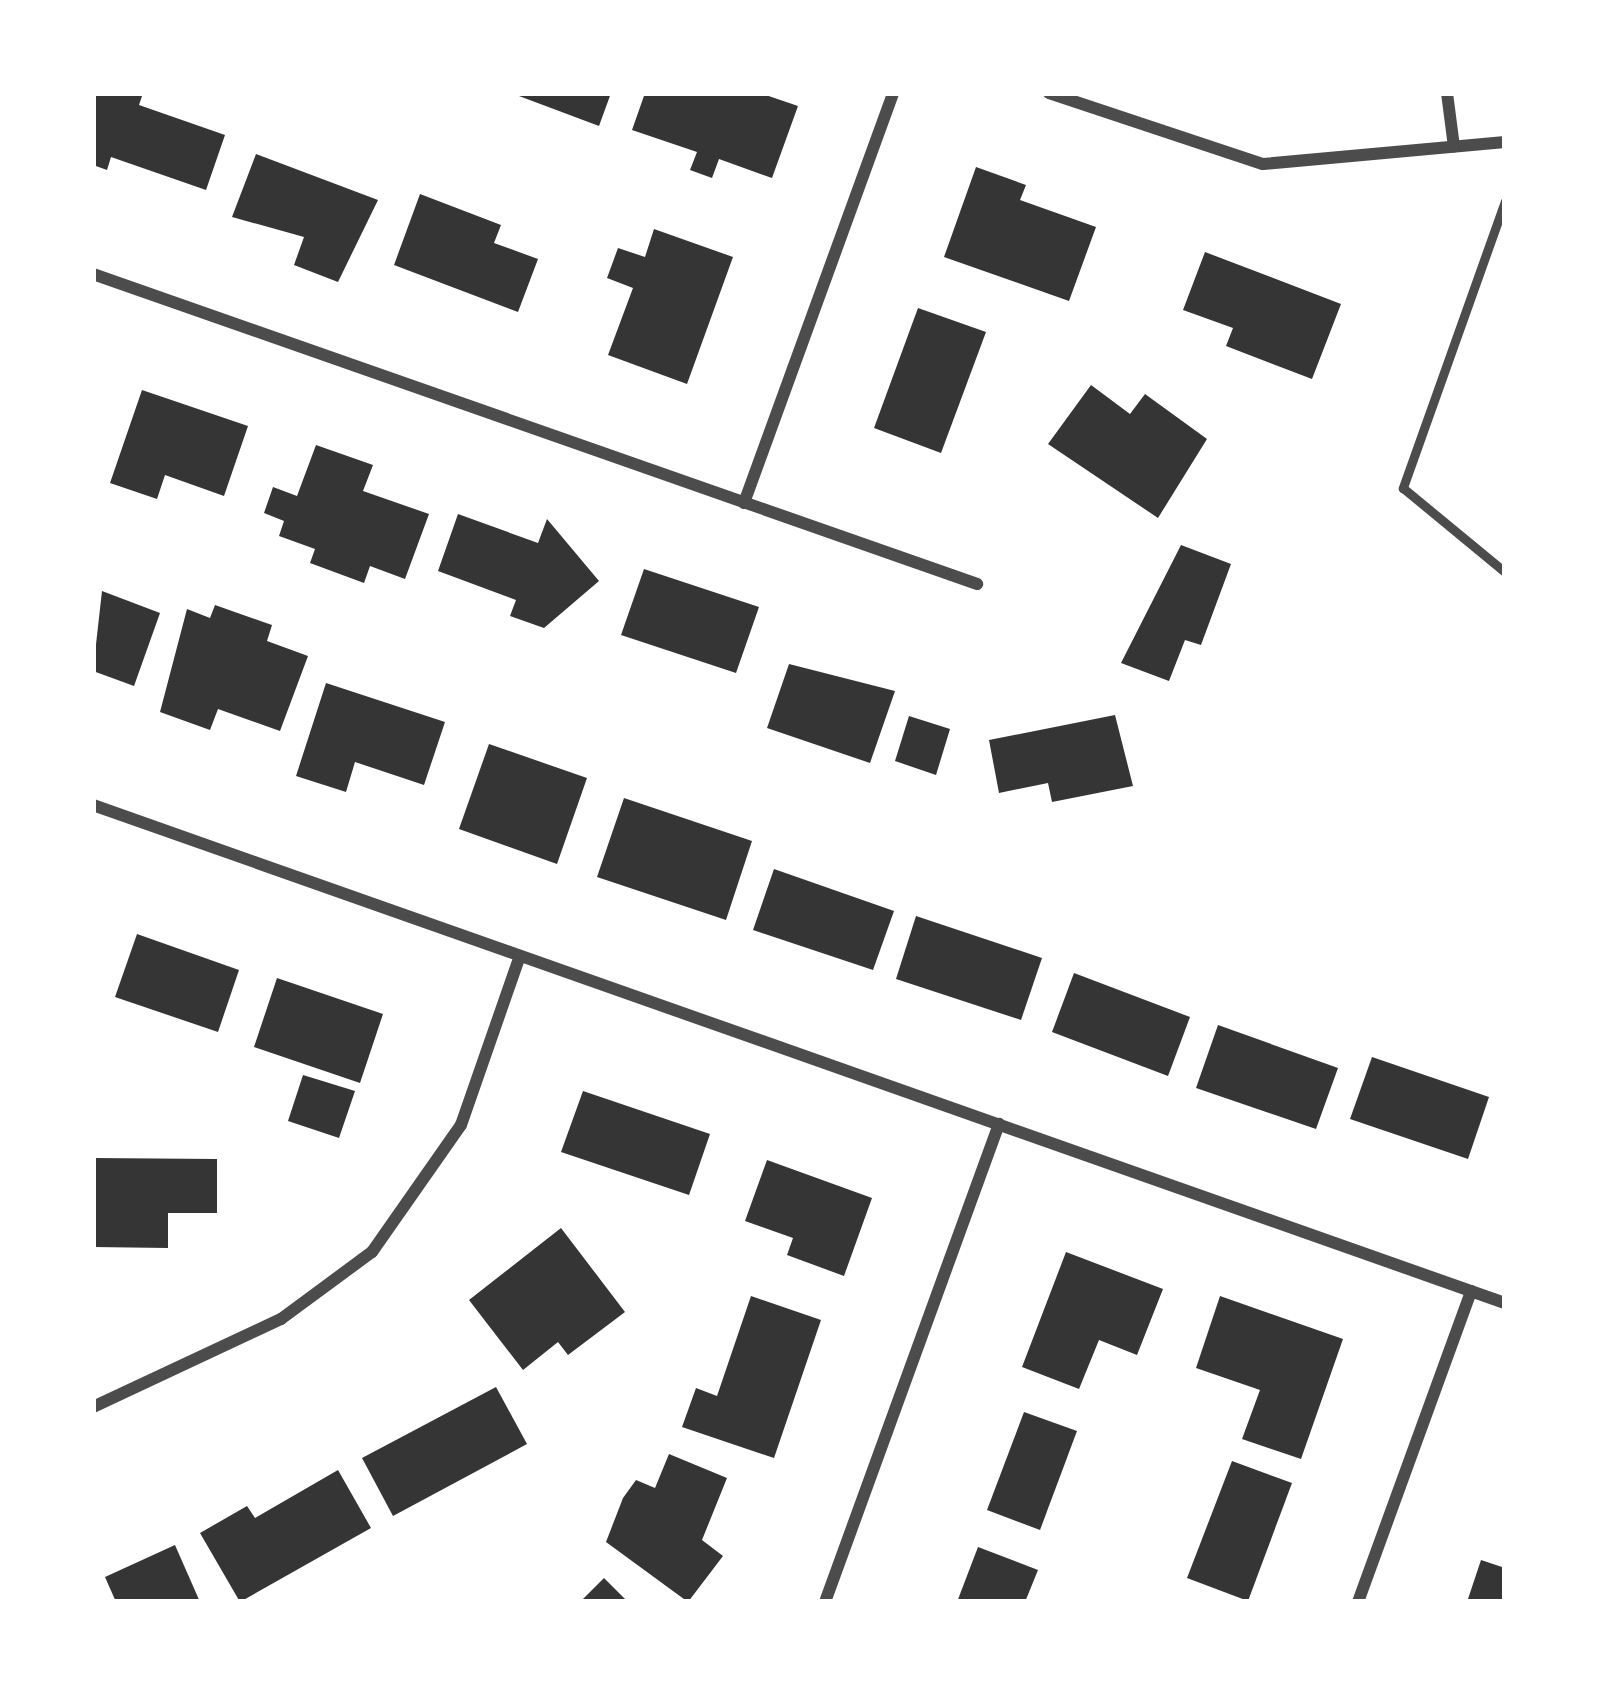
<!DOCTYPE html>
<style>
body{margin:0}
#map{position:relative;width:1598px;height:1695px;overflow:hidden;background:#fff;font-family:Manrope,sans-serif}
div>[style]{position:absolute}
.building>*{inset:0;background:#353535}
.service>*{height:9px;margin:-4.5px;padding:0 4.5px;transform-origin:4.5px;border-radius:4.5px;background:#4c4c4c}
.minor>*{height:12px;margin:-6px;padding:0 6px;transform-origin:6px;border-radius:6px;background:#4c4c4c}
span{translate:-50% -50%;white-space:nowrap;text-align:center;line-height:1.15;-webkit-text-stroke:9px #fff;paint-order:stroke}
.frame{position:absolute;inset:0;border:96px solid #fff;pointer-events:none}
</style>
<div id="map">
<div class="building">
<i style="clip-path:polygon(93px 93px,143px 93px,139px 105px,225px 135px,206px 190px,111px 157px,107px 170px,93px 165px)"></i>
<i style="clip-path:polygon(511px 93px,611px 93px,599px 126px)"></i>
<i style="clip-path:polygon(645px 93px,760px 93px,798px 106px,772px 178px,719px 159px,712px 178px,690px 170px,697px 152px,632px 130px)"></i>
<i style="clip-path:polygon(256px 154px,378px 200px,338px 282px,294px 265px,304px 237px,232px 217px)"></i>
<i style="clip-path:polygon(976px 167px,1026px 185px,1020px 200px,1096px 227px,1069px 301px,944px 257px)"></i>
<i style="clip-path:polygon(420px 194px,501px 225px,494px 243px,538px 259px,518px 312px,394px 265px)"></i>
<i style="clip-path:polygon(654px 229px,733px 257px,687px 384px,608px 355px,633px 288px,607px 278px,618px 248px,645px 257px)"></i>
<i style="clip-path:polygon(1205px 252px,1341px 304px,1312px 379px,1226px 346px,1233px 328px,1183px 310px)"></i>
<i style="clip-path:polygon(918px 308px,986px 332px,941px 453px,874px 428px)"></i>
<i style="clip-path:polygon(1091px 385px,1130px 414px,1145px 394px,1207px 439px,1158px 518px,1048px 444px)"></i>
<i style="clip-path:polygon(142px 390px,248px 426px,224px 496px,165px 475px,157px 499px,110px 483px)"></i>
<i style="clip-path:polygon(316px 445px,373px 465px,363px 491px,429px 514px,405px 579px,370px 566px,364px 583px,310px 563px,315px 549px,279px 536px,284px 521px,264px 513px,273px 487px,297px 496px)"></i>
<i style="clip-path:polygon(458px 514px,538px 543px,547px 519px,599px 581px,544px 628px,510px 616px,516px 600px,438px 571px)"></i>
<i style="clip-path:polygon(1181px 545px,1231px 564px,1201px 645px,1185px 640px,1169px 681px,1121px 663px)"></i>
<i style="clip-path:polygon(644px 569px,759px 607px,736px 673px,621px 635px)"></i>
<i style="clip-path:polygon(102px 591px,160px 613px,134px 686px,93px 671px)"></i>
<i style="clip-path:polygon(215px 605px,272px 625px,267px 641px,308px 656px,280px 731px,218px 709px,210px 730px,160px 712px,187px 609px,210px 618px)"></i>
<i style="clip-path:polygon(789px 664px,895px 691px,870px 763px,767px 728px)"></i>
<i style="clip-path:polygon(326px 683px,445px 722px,424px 785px,355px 762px,346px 792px,296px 776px)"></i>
<i style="clip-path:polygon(1115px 715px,1133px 786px,1052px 802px,1048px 783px,999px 793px,989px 740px)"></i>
<i style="clip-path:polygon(909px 716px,950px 729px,936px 775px,895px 761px)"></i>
<i style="clip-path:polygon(489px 744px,587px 778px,557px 864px,459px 829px)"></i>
<i style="clip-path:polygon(624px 798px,752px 841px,726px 920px,597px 877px)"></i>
<i style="clip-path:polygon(774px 869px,894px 911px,873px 970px,753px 930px)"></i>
<i style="clip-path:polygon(916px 916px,1042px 958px,1021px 1020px,896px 979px)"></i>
<i style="clip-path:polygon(137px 934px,239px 970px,218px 1032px,115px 997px)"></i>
<i style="clip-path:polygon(1074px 973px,1190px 1017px,1168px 1076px,1052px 1032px)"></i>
<i style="clip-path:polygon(277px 978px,383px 1014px,360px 1083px,254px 1047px)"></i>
<i style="clip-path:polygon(1218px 1025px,1338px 1068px,1316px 1129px,1196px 1088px)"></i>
<i style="clip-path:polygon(1372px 1057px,1489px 1097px,1468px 1159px,1350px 1119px)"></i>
<i style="clip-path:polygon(303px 1075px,355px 1091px,339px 1138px,288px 1121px)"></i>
<i style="clip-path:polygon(583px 1091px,710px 1134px,689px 1195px,561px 1152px)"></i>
<i style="clip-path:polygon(93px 1158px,217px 1159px,217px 1213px,168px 1213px,168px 1248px,93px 1247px)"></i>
<i style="clip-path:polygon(767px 1160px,872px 1198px,844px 1276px,787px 1255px,793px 1238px,745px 1221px)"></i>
<i style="clip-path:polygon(561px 1228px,625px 1312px,568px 1355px,558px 1342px,523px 1370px,469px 1300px)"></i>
<i style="clip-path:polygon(1066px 1252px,1163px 1289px,1137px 1355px,1099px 1340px,1079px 1389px,1022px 1367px)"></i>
<i style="clip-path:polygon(751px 1296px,821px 1320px,774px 1458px,682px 1427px,696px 1388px,717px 1396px)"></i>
<i style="clip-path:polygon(1220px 1296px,1343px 1339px,1301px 1459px,1242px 1439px,1260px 1390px,1196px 1368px)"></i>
<i style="clip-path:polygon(496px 1387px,527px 1444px,393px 1516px,362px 1458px)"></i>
<i style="clip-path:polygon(1024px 1412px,1077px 1431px,1040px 1530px,987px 1510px)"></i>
<i style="clip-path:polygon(669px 1454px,727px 1478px,702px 1540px,723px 1556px,688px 1602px,606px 1542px,623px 1498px,636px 1480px,655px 1488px)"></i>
<i style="clip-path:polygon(1232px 1461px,1292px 1483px,1248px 1601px,1187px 1578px)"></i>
<i style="clip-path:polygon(338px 1470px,371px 1528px,240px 1602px,200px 1533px,247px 1506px,255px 1518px)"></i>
<i style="clip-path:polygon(175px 1545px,200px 1602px,116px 1602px,105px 1577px)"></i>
<i style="clip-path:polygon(978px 1547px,1038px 1570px,1025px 1602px,957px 1602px)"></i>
<i style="clip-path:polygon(1481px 1560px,1505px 1568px,1505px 1602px,1467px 1602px)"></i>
<i style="clip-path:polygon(604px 1578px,628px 1602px,580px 1602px)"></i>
</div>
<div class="service">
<i style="left:1505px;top:201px;width:305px;rotate:109.6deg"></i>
<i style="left:1403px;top:488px;width:132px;rotate:39.5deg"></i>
</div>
<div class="minor">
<i style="left:1049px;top:93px;width:225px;rotate:18.4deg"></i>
<i style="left:1263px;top:164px;width:243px;rotate:-5.2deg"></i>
<i style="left:1447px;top:93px;width:54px;rotate:82.6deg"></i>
<i style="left:93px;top:274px;width:937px;rotate:19.32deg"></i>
<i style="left:744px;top:503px;width:436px;rotate:-70deg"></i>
<i style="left:93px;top:805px;width:1497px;rotate:19.43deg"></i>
<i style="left:93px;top:1407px;width:208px;rotate:-25.1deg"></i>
<i style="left:281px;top:1319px;width:113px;rotate:-36.4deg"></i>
<i style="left:372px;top:1252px;width:155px;rotate:-55deg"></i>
<i style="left:461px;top:1125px;width:179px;rotate:-70.8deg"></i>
<i style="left:825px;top:1602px;width:509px;rotate:-70deg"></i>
<i style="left:1358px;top:1602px;width:331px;rotate:-70deg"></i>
</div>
<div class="frame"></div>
</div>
